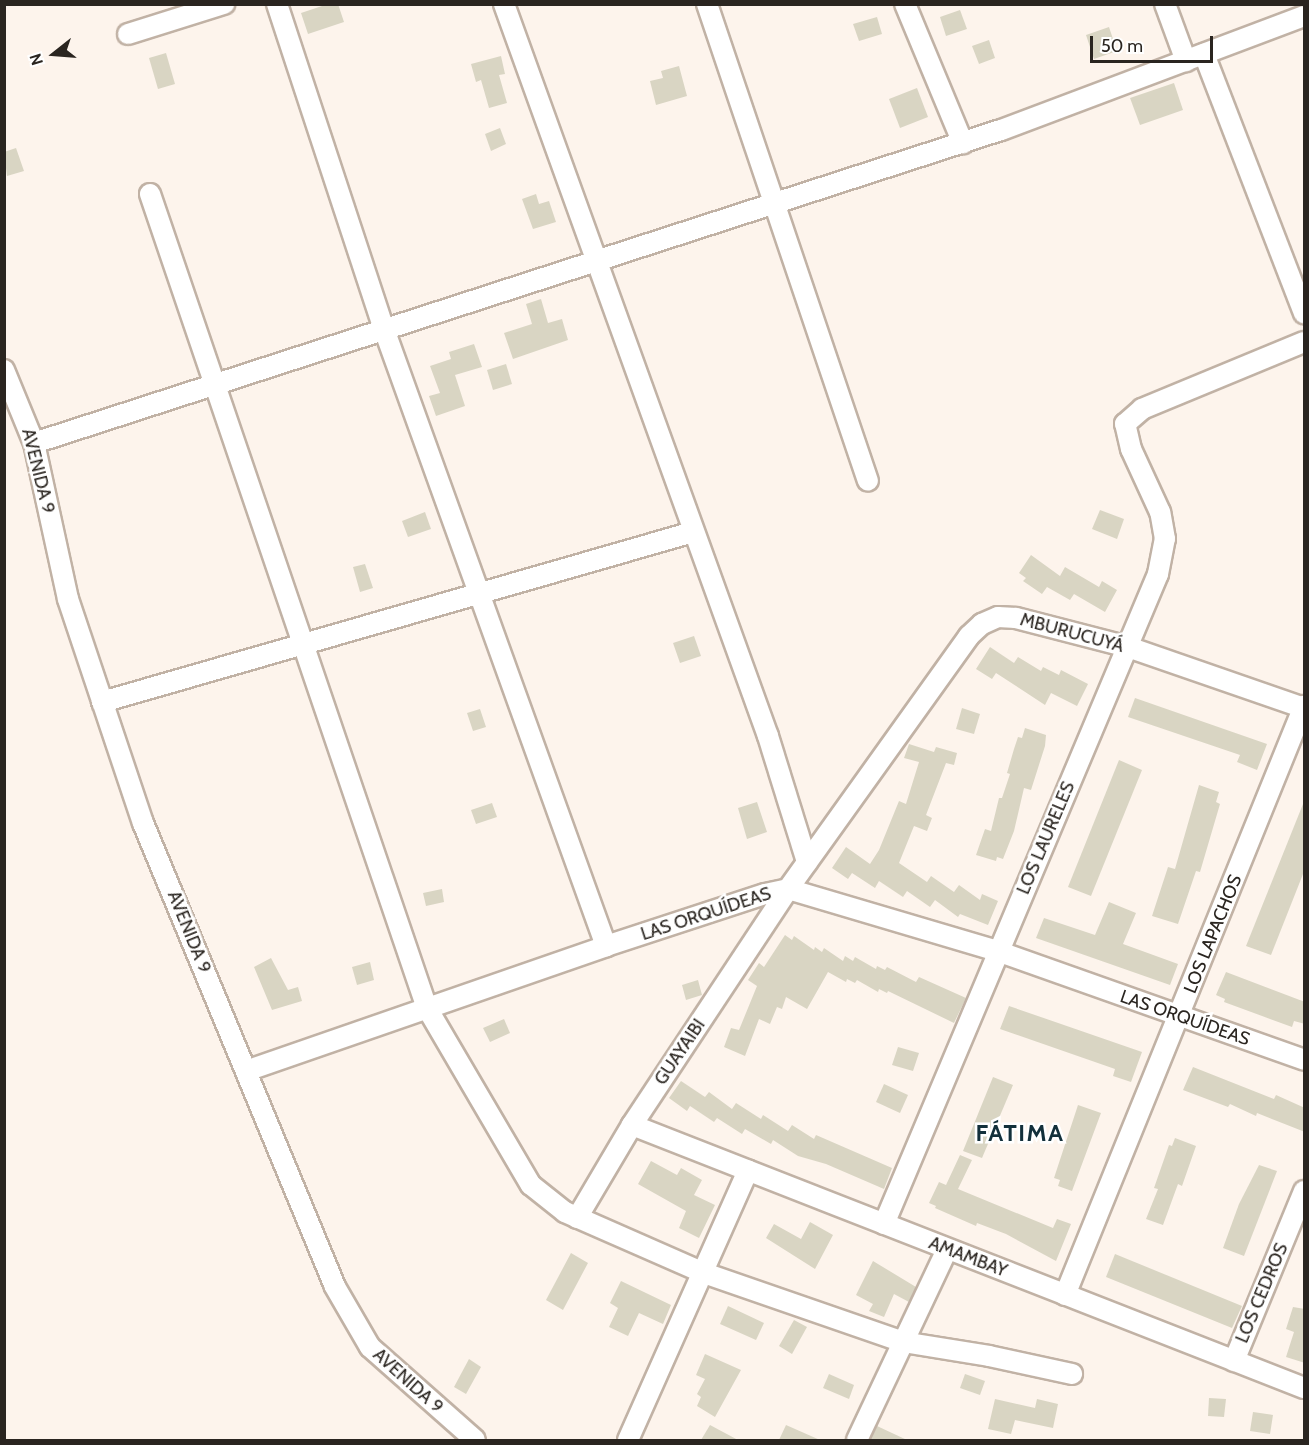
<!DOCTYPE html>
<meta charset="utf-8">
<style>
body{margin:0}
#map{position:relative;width:1309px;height:1445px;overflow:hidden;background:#fdf4ec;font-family:Cabin,sans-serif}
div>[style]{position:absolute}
.building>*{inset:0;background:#d9d5c3}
.roads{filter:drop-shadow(2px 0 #c1b2a5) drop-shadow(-2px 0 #c1b2a5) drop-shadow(0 2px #c1b2a5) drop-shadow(0 -2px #c1b2a5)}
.minor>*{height:20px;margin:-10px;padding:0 10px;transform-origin:10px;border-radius:10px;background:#fff}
span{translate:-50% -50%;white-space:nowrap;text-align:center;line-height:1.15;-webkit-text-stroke:5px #fff;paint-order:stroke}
.street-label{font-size:18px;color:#2a2520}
.district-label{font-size:24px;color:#13303b;font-weight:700;letter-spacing:1.5px}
.frame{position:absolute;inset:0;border:6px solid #2a2520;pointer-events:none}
.north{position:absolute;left:24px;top:24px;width:60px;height:60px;-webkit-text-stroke:4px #fff;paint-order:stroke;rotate:253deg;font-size:16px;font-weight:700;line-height:24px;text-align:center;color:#2a2520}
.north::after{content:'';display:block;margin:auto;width:21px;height:27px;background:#2a2520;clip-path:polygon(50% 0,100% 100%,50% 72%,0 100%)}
.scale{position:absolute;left:1090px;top:36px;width:123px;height:27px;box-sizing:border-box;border:3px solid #2a2520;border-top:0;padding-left:8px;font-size:18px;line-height:21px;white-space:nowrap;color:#2a2520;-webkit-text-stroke:4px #fff;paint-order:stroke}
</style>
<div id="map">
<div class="building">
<i style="clip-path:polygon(328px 4px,338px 4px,344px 22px,308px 34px,301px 13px)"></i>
<i style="clip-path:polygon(960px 10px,967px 29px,946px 36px,940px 17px)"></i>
<i style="clip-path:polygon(877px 17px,882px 34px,859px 41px,853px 24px)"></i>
<i style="clip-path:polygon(1109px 27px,1117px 51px,1094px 59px,1086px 35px)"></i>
<i style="clip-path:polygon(989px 40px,995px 58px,979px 64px,972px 46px)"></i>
<i style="clip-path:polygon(166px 53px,175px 84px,158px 89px,149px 58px)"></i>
<i style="clip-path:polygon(501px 56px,505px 74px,499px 75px,507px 103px,489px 108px,481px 80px,476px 82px,471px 64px)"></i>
<i style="clip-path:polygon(679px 66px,687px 96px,656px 105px,650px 81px,663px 78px,661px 71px)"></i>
<i style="clip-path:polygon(1174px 83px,1183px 110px,1140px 125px,1130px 98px)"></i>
<i style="clip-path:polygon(917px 88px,928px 117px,900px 128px,889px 99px)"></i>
<i style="clip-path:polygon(500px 128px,506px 144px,491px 151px,485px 134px)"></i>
<i style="clip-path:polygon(16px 148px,24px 171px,7px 176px,4px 152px)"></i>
<i style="clip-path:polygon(536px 194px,539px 204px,549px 201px,556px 222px,533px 229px,522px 199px)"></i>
<i style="clip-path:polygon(541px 299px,548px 323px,562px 319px,568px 340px,513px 359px,504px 333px,532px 324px,526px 304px)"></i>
<i style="clip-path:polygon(474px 344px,482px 367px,455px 375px,465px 406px,436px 416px,429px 396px,440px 393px,430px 366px,451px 359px,449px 352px)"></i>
<i style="clip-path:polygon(506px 364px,512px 384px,493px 390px,487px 370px)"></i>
<i style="clip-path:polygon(1100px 510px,1124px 519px,1117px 539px,1092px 529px)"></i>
<i style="clip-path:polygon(425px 512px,431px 529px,408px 537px,402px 521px)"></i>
<i style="clip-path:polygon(1031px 555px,1060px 576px,1065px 567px,1099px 587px,1102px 581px,1117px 590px,1105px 612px,1074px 594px,1070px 600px,1047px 587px,1042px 594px,1023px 581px,1026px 578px,1019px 573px)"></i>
<i style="clip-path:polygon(365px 564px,373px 588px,360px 592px,353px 567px)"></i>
<i style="clip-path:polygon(694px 636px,701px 656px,680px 663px,673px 643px)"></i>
<i style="clip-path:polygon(990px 647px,1014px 663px,1018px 657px,1041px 671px,1043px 667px,1059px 675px,1061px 670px,1088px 684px,1077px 706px,1051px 693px,1045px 705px,996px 673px,992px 679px,976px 669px)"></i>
<i style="clip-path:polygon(1135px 698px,1267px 744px,1257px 770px,1237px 762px,1240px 755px,1128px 717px)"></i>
<i style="clip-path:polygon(962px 708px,980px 714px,974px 734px,956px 729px)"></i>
<i style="clip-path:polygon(480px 709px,486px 727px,473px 731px,467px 713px)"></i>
<i style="clip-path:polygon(1025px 728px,1046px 735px,1045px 746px,1031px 790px,1024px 788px,1014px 831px,1003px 859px,997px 857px,996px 861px,976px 855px,985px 829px,991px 831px,999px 798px,1002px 798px,1010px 774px,1007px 773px,1014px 749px,1018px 737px,1022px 738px)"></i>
<i style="clip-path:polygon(909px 744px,934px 752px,936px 747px,957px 753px,954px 765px,946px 763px,926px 815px,932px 818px,927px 831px,914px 826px,899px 863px,927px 882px,931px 876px,954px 892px,959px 885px,980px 900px,982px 894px,998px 901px,988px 925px,960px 914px,958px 917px,935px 900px,930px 907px,907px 891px,903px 897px,879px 881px,875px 888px,852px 873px,848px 879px,832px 868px,846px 847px,870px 864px,879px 850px,899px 801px,906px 804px,919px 762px,904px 758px)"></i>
<i style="clip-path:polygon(1119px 760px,1142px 770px,1091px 896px,1068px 887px)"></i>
<i style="clip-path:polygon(1199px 785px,1219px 792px,1216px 802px,1220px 804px,1200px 872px,1196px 871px,1178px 924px,1152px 916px,1168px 867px,1175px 869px)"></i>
<i style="clip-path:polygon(757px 802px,767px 832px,747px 839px,738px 808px)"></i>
<i style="clip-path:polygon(492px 803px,497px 817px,476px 824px,471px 810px)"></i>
<i style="clip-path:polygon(1303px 804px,1305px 869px,1271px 955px,1246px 946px)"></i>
<i style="clip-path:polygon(442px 889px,444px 902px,426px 906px,423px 893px)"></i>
<i style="clip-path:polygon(1109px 902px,1136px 913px,1123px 944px,1178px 964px,1170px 985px,1036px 938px,1044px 918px,1095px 935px)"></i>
<i style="clip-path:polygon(785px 935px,792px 940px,794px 936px,814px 950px,815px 947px,822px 952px,824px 948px,843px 961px,845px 956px,853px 961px,855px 957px,876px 969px,877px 966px,885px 970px,887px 967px,916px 982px,919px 977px,966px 998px,954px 1023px,888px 991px,887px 993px,879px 989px,878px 992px,857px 980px,855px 983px,847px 979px,846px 982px,828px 972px,807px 1009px,786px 997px,782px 1009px,777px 1007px,770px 1024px,759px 1019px,745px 1056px,724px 1047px,731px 1028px,739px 1030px,757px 986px,748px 980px,759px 963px,764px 967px)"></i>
<i style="clip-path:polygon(271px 958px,288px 990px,298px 987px,302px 1001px,272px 1010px,254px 967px)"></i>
<i style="clip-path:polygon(370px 962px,374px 980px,357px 985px,352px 967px)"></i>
<i style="clip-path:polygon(1226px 972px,1305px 1002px,1305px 1024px,1294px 1021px,1292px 1027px,1224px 1002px,1225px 999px,1216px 995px)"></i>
<i style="clip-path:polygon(698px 980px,702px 995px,686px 1000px,682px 985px)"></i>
<i style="clip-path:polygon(1009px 1006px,1142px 1052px,1131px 1082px,1113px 1076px,1115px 1069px,1000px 1029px)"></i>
<i style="clip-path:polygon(504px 1019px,510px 1033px,490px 1042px,483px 1028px)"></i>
<i style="clip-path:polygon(898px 1047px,919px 1053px,913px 1071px,892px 1065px)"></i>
<i style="clip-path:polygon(1193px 1067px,1274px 1099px,1276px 1095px,1305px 1108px,1305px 1132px,1257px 1113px,1256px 1116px,1230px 1104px,1228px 1107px,1183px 1090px)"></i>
<i style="clip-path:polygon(993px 1077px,1013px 1085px,982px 1158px,963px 1151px)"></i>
<i style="clip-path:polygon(681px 1081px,705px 1097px,709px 1092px,732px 1109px,736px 1103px,761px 1119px,763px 1115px,788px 1131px,792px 1125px,814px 1139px,816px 1135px,892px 1168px,884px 1189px,826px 1164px,798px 1156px,773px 1140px,771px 1144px,745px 1129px,742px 1134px,717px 1118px,714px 1122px,690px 1106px,687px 1111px,669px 1098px)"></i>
<i style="clip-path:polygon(884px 1084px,908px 1095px,900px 1113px,876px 1102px)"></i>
<i style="clip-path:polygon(1078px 1105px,1101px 1113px,1072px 1191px,1058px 1186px,1060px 1180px,1054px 1178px)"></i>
<i style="clip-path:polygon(1175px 1138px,1196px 1146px,1182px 1186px,1178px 1184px,1163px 1225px,1146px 1219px,1158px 1189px,1154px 1188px,1169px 1145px,1172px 1146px)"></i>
<i style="clip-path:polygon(960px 1155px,972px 1160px,958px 1189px,1053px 1228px,1057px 1219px,1071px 1224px,1056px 1261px,1006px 1234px,977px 1223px,976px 1226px,935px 1208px,936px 1206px,929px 1203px,939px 1182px,946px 1185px)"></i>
<i style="clip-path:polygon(651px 1161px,677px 1175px,681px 1168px,702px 1180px,694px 1195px,715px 1205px,699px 1238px,679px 1228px,686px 1211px,638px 1184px)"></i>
<i style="clip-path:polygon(1259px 1165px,1277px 1171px,1244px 1256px,1223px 1248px,1239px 1204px)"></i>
<i style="clip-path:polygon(810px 1222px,833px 1235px,815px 1269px,766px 1238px,774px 1224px,801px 1239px)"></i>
<i style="clip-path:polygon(571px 1253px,588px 1263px,563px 1310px,546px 1300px)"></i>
<i style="clip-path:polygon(1115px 1254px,1242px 1306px,1232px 1328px,1106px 1277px)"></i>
<i style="clip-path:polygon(873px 1261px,916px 1287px,909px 1302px,894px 1294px,884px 1317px,869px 1311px,873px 1304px,856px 1295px)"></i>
<i style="clip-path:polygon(621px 1281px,671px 1305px,663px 1324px,639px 1313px,628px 1336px,609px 1327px,618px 1308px,610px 1303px)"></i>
<i style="clip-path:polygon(728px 1306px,764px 1323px,756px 1340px,720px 1324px)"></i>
<i style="clip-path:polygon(1293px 1307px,1305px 1309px,1305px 1363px,1286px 1357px,1294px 1332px,1286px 1329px)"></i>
<i style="clip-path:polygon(794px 1320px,807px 1327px,792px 1354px,779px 1346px)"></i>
<i style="clip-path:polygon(705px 1354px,741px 1370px,715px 1417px,697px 1406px,701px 1397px,697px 1394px,705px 1379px,696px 1375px)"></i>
<i style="clip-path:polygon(469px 1359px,481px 1367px,466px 1394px,454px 1387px)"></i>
<i style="clip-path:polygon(829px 1374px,854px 1385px,849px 1399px,823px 1388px)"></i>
<i style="clip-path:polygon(965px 1374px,985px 1381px,980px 1395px,960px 1388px)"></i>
<i style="clip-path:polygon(1209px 1398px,1226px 1399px,1224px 1417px,1208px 1416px)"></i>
<i style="clip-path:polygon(995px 1399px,1035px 1408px,1037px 1399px,1058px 1404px,1053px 1428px,1015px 1420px,1011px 1434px,988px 1429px)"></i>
<i style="clip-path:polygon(1253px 1412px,1273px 1415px,1270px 1434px,1250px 1431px)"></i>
<i style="clip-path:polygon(710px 1425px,738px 1440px,701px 1440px)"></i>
<i style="clip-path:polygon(786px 1425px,820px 1440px,779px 1440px)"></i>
<i style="clip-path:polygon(877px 1426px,907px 1440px,870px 1440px)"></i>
</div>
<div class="roads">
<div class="minor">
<i style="left:277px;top:4px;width:342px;rotate:71.8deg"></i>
<i style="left:384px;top:329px;width:656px;rotate:70.21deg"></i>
<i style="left:504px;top:4px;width:778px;rotate:70.17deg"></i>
<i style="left:768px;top:736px;width:132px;rotate:72.8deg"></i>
<i style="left:707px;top:4px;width:503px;rotate:71.35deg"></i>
<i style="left:905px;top:4px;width:151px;rotate:67.4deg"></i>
<i style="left:1165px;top:4px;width:61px;rotate:69.8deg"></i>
<i style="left:128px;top:34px;width:101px;rotate:-17.4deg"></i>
<i style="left:1204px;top:54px;width:278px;rotate:68.9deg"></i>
<i style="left:150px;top:194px;width:860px;rotate:71.21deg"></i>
<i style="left:427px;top:1008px;width:205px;rotate:59.6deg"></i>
<i style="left:531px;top:1185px;width:43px;rotate:38.5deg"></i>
<i style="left:565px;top:1212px;width:152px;rotate:23.7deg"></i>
<i style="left:704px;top:1273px;width:211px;rotate:19.1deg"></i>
<i style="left:903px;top:1342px;width:87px;rotate:9.2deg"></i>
<i style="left:989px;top:1356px;width:85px;rotate:12.2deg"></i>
<i style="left:4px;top:370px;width:79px;rotate:67.7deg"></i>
<i style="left:34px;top:443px;width:160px;rotate:77.7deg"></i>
<i style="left:68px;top:599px;width:236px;rotate:71.5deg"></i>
<i style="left:143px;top:823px;width:500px;rotate:67.5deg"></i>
<i style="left:334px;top:1285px;width:72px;rotate:59.9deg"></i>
<i style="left:370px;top:1347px;width:140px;rotate:41.5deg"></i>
<i style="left:34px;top:443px;width:1016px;rotate:-17.94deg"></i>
<i style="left:1001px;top:130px;width:324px;rotate:-20.6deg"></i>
<i style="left:102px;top:702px;width:615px;rotate:-16.05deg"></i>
<i style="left:246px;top:1071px;width:381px;rotate:-19.1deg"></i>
<i style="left:606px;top:946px;width:167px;rotate:-18.1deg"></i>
<i style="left:765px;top:894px;width:24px;rotate:-12deg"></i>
<i style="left:788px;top:889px;width:218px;rotate:16.5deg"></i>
<i style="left:997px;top:951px;width:326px;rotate:19.5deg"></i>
<i style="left:632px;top:1125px;width:722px;rotate:21.37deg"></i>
<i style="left:577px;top:1218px;width:108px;rotate:-59.4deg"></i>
<i style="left:632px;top:1125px;width:283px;rotate:-56.5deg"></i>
<i style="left:788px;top:889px;width:311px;rotate:-54.4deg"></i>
<i style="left:969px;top:636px;width:18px;rotate:-43deg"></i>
<i style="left:982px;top:624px;width:17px;rotate:-24deg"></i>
<i style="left:998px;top:617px;width:18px;rotate:3deg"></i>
<i style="left:1016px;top:618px;width:116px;rotate:14.5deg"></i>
<i style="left:1128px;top:647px;width:186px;rotate:19.1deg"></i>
<i style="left:884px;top:1224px;width:705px;rotate:-67.14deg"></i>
<i style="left:1158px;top:574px;width:36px;rotate:-79deg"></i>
<i style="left:1165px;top:539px;width:27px;rotate:-100deg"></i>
<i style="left:1160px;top:512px;width:69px;rotate:-114.7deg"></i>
<i style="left:1131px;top:449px;width:26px;rotate:-103deg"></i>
<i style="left:1125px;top:424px;width:23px;rotate:-41deg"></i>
<i style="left:1142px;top:409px;width:175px;rotate:-22.5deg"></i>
<i style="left:1065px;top:1295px;width:636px;rotate:-67.91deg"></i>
<i style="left:1234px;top:1361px;width:184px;rotate:-67.6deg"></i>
<i style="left:628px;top:1440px;width:295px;rotate:-66deg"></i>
<i style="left:857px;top:1440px;width:210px;rotate:-64.7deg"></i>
</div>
</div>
<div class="street-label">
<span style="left:38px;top:471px;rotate:76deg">AVENIDA 9</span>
<span style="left:1072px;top:633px;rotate:15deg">MBURUCUYÁ</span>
<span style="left:1046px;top:838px;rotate:-67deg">LOS LAURELES</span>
<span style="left:706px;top:914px;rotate:-18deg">LAS ORQUÍDEAS</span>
<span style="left:189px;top:932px;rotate:68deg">AVENIDA 9</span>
<span style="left:1213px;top:934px;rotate:-68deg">LOS LAPACHOS</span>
<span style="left:1185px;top:1018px;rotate:19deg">LAS ORQUÍDEAS</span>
<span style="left:680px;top:1052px;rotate:-56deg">GUAYAIBI</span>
<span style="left:968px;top:1257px;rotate:21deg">AMAMBAY</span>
<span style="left:1262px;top:1293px;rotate:-67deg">LOS CEDROS</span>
<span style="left:408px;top:1381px;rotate:42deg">AVENIDA 9</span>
</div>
<div class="district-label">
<span style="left:1020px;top:1133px">FÁTIMA</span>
</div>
<div class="frame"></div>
<div class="north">N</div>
<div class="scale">50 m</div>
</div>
